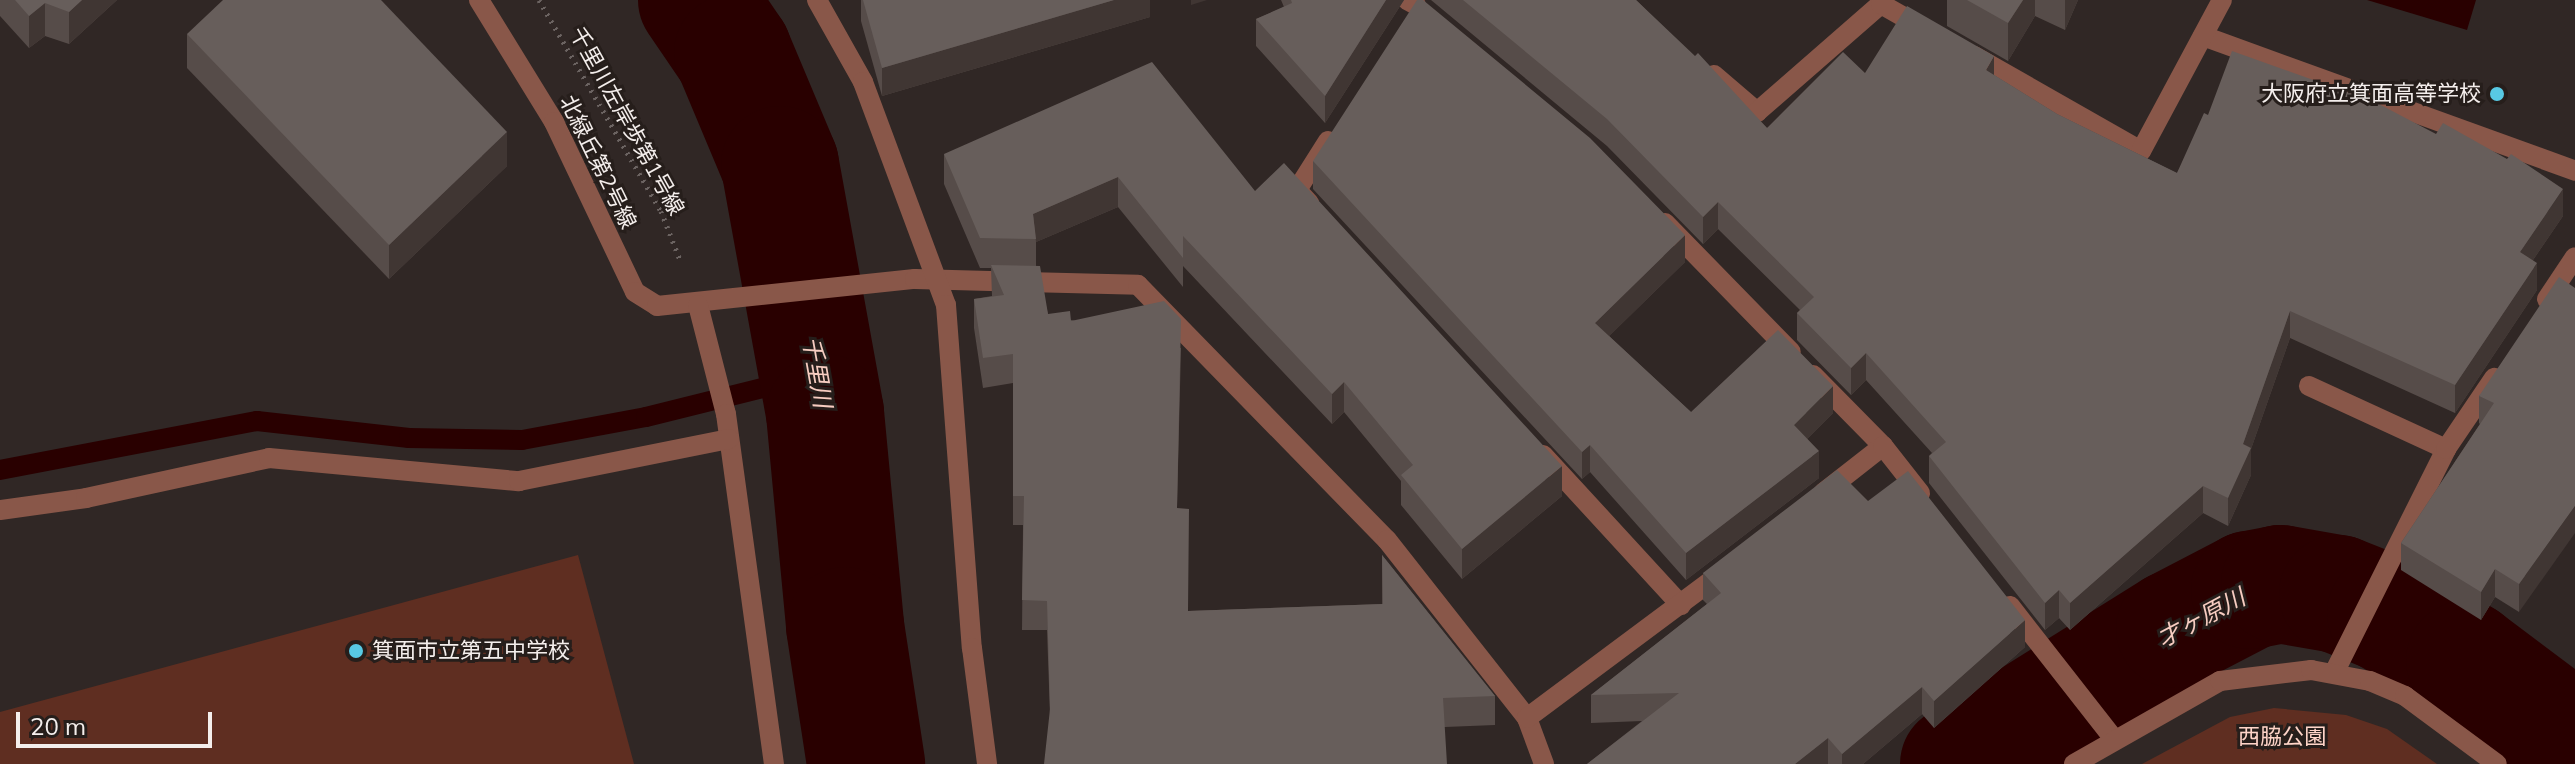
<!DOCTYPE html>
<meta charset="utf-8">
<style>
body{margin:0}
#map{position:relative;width:2575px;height:764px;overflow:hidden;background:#302725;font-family:Mulish,"Noto Sans JP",sans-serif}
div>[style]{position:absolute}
.green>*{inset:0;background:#5f2e21}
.water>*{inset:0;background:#290000}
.stream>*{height:20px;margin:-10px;padding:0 10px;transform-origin:10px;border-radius:10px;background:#290000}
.river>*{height:118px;margin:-59px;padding:0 59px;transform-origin:59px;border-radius:59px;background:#290000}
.path>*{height:5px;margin-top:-2.5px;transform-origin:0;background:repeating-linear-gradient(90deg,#6b6361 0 2px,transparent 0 8px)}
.service>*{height:20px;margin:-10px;padding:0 10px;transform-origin:10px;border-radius:10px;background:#895749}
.minor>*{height:20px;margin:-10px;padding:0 10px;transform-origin:10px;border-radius:10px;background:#895749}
.wall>*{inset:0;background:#564c49}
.shaded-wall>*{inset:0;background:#403633}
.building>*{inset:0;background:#675e5b}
.dots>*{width:22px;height:22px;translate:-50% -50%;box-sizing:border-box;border:4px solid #261e1b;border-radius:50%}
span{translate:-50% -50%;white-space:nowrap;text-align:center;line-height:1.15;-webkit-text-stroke:6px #261e1b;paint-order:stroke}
.poi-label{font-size:22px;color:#f4eeec}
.right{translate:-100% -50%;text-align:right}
.left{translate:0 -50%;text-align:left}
.street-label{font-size:22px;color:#f4eeec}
.park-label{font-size:22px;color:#fed4c8}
.water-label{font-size:24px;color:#f7cdc1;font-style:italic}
.scale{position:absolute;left:16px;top:712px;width:196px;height:36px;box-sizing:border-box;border:4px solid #f4eeec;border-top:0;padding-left:10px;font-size:24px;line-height:28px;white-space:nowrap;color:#f4eeec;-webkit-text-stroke:6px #261e1b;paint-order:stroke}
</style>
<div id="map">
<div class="green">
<i style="clip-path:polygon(578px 555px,634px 764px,0 764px,0 712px)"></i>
<i style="clip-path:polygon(2274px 708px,2346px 715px,2387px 729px,2437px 764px,2142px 764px,2230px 717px)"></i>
</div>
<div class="water">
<i style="clip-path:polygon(2367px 0,2476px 0,2467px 30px)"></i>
</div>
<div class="stream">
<i style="left:0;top:470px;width:262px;rotate:-10.8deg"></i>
<i style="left:257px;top:421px;width:153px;rotate:6.4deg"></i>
<i style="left:409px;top:438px;width:113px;rotate:1deg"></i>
<i style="left:522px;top:440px;width:126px;rotate:-10.5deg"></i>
<i style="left:646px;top:417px;width:178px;rotate:-14deg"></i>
</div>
<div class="river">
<i style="left:697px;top:0;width:64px;rotate:55.8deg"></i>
<i style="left:733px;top:53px;width:121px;rotate:67.2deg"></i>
<i style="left:780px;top:165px;width:252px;rotate:79.7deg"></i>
<i style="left:825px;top:413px;width:214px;rotate:84.6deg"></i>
<i style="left:845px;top:626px;width:140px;rotate:81.3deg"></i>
<i style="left:1959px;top:764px;width:255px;rotate:-32deg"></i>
<i style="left:2175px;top:629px;width:85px;rotate:-27.5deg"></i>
<i style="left:2250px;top:590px;width:31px;rotate:-11deg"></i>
<i style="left:2280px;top:584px;width:59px;rotate:9.8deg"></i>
<i style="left:2338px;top:594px;width:52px;rotate:21.6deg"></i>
<i style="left:2386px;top:613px;width:92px;rotate:30.7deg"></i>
<i style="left:2465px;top:660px;width:138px;rotate:37deg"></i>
</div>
<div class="path">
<i style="left:539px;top:0;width:244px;rotate:60deg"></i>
<i style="left:661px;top:211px;width:53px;rotate:68.8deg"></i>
</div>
<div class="service">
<i style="left:1407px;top:0;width:10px;rotate:29deg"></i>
</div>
<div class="minor">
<i style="left:479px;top:0;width:143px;rotate:58.4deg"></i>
<i style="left:554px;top:122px;width:188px;rotate:64.5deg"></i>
<i style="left:635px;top:292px;width:26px;rotate:32deg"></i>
<i style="left:657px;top:306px;width:259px;rotate:-6deg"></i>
<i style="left:915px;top:279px;width:223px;rotate:1.5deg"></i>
<i style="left:1138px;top:285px;width:356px;rotate:45.7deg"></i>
<i style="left:1387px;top:540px;width:226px;rotate:51.8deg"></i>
<i style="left:1527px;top:718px;width:49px;rotate:69.7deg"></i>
<i style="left:817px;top:0;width:94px;rotate:60.7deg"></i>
<i style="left:863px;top:82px;width:238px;rotate:69.6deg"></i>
<i style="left:946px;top:305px;width:344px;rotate:85.7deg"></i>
<i style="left:972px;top:648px;width:117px;rotate:82.6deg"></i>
<i style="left:2203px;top:36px;width:396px;rotate:19.9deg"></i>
<i style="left:1974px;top:56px;width:192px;rotate:29.6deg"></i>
<i style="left:2141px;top:151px;width:171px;rotate:-61.8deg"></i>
<i style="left:1714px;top:75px;width:57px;rotate:40.7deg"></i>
<i style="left:1757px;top:112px;width:164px;rotate:-41.1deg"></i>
<i style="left:1881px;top:4px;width:51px;rotate:29.6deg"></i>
<i style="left:1309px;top:203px;width:18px;rotate:-133deg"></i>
<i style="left:1297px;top:190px;width:58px;rotate:-57.7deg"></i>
<i style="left:1665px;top:223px;width:180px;rotate:45.7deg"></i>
<i style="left:2547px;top:299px;width:50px;rotate:-56.3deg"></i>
<i style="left:698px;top:305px;width:113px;rotate:75.6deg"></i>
<i style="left:726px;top:414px;width:353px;rotate:82.2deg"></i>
<i style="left:1813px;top:375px;width:100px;rotate:45.4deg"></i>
<i style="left:1883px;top:446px;width:76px;rotate:141.9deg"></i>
<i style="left:2309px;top:386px;width:151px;rotate:24.7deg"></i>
<i style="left:1883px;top:446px;width:60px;rotate:51.8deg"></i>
<i style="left:1543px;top:455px;width:204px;rotate:47.4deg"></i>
<i style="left:0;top:510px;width:87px;rotate:-7.9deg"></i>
<i style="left:86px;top:498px;width:187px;rotate:-12.3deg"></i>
<i style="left:269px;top:458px;width:251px;rotate:5.3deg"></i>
<i style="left:519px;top:481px;width:214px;rotate:-11.3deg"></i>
<i style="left:2010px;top:606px;width:169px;rotate:52deg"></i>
<i style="left:2334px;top:673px;width:250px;rotate:-63.4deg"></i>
<i style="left:2446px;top:449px;width:86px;rotate:-55.9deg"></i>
<i style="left:1527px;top:718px;width:244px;rotate:-36.7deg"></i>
<i style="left:2074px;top:764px;width:168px;rotate:-29.6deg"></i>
<i style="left:2220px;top:681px;width:92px;rotate:-6.9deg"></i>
<i style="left:2311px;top:670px;width:60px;rotate:10.6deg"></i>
<i style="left:2370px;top:681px;width:38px;rotate:23deg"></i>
<i style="left:2405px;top:696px;width:114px;rotate:36.5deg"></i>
</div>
<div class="wall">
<i style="clip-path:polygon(0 0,117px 0,69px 44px,45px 36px,29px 48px,0 16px)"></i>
<i style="clip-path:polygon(861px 0,1150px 0,1150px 17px,882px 96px,861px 21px)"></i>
<i style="clip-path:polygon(1281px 0,1404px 0,1325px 123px,1256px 46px,1256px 19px,1284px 7px)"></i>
<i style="clip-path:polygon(1431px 0,1636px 0,1767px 128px,1865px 73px,1994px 75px,2057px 114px,2177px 173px,2208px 115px,2563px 216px,2533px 260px,2537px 290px,2455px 413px,2290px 338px,2251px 449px,2251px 475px,2228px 526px,2203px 513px,2070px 630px,2059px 618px,2045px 630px,1929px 483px,1929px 456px,1932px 453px,1866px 380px,1851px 395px,1797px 340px,1797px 313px,1800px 310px,1718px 229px,1703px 244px,1607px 146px)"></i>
<i style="clip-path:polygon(1947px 0,2078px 0,2065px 30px,2035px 16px,2008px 61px,1947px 26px)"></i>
<i style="clip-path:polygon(187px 34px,507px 166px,389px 279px,187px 68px)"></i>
<i style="clip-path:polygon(944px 154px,1255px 191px,1562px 496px,1462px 579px,1401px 505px,1401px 481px,1344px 412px,1332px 424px,1183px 266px,1183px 287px,1118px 207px,1036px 242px,1036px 266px,1048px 314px,1181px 348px,1177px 508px,1188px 611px,1382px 604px,1382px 555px,1495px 696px,1495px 725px,1445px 727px,1050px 715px,1047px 630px,1022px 630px,1023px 525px,1013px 525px,1013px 383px,983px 388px,974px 328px,974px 299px,992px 296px,991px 268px,980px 268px,944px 184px)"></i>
<i style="clip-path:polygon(1313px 161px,1685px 262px,1609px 336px,1691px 412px,1833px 413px,1807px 439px,1819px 478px,1686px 580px,1590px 472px,1582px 479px,1313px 189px)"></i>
<i style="clip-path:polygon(2575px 288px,2519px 612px,2495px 597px,2481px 620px,2401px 570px,2401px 543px,2480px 424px,2479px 423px,2479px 396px)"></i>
<i style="clip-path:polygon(1868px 501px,2025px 647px,1934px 728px,1922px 714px,1863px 764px,1587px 764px,1642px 721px,1591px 723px,1591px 695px,1707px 604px,1703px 600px,1703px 573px)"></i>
</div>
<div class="shaded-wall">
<i style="clip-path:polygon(82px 0,117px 0,69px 44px,69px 12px)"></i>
<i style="clip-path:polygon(1114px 0,1150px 0,1150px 17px,882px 96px,882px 68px)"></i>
<i style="clip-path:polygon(1191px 0,1207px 0,1191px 5px)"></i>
<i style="clip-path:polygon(1386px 0,1404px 0,1325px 123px,1325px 96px)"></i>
<i style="clip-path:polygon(2023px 0,2035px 0,2035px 16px,2008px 61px,2008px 23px)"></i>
<i style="clip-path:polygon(2065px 0,2078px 0,2065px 30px)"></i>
<i style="clip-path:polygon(45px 3px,45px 36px,29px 48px,29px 16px)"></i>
<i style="clip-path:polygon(1994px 56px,1994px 83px,1986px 70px)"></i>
<i style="clip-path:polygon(507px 132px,507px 166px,389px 279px,389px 245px)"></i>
<i style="clip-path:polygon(1118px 177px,1118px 207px,1036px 242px,1033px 214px)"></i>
<i style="clip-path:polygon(2563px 189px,2563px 216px,2520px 279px,2520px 252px)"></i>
<i style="clip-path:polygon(1718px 202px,1718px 229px,1703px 244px,1703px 217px)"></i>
<i style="clip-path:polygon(1685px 235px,1685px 262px,1595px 350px,1595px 323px)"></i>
<i style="clip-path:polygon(2537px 263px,2537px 290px,2455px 413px,2455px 385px)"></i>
<i style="clip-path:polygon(2290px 311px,2290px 338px,2251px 449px,2251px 475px,2228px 526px,2228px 498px,2243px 444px)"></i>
<i style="clip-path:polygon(1866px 353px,1866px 380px,1851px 395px,1851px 368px)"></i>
<i style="clip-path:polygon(1344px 382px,1344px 412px,1332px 424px,1332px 394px)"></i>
<i style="clip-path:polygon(1833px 386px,1833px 413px,1794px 452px,1794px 425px)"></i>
<i style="clip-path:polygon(1590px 445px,1590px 472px,1582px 479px,1582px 452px)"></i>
<i style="clip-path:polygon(1819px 451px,1819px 478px,1686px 580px,1686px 553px)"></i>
<i style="clip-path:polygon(1562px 466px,1562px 496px,1462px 579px,1462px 549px)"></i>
<i style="clip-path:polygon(2203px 486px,2203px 513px,2070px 630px,2070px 603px)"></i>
<i style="clip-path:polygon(2575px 506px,2575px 533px,2519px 612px,2519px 584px)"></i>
<i style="clip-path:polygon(2495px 569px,2495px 597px,2481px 620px,2481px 592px)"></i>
<i style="clip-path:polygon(2059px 590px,2059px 618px,2045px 630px,2045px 603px)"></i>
<i style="clip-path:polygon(2025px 620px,2025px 647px,1934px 728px,1934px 701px)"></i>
<i style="clip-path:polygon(1922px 687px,1922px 714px,1863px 764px,1842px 764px,1842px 754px)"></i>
<i style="clip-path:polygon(1828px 738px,1828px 764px,1795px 764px)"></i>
</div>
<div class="building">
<i style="clip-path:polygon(15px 0,82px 0,69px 12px,45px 3px,29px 16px)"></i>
<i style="clip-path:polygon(223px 0,381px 0,507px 132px,389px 245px,187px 34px)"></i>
<i style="clip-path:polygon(863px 0,1114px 0,882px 68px)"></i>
<i style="clip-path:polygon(1291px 0,1386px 0,1325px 96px,1256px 19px,1292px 3px)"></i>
<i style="clip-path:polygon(1417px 0,1423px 0,1590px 138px,1685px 235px,1595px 323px,1691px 412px,1778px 330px,1833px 386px,1794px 425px,1819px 451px,1686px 553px,1590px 445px,1582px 452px,1313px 161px)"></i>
<i style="clip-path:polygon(1463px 0,1636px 0,1695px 56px,1698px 53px,1767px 128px,1843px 52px,1865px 73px,1907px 6px,1994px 56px,1986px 70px,2057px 114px,2177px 173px,2204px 113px,2208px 115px,2232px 51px,2375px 102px,2436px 134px,2443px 123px,2507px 159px,2511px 154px,2563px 189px,2520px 252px,2537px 263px,2455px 385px,2290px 311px,2243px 444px,2251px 448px,2228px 498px,2203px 486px,2070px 603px,2059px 590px,2045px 603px,1929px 456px,1946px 442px,1866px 353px,1851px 368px,1797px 313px,1814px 297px,1718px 202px,1703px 217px,1607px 119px)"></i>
<i style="clip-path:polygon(1967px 0,2023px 0,2008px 23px)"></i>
<i style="clip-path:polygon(1152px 62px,1255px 191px,1284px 163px,1562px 466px,1462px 549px,1401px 475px,1413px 465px,1344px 382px,1332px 394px,1183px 236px,1183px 258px,1118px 177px,1033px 214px,1036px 239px,980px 238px,944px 154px)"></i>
<i style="clip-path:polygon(991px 265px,1040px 266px,1048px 314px,1070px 311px,1071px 321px,1164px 301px,1181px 319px,1177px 508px,1189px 509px,1188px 611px,1383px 604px,1382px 555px,1495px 696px,1443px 698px,1447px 764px,1044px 764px,1050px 709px,1047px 601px,1022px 600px,1024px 496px,1013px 496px,1013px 354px,983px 358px,974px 299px,1004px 295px)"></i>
<i style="clip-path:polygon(2559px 277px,2575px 288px,2575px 506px,2519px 584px,2495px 569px,2481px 592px,2401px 543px,2494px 403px,2479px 396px)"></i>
<i style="clip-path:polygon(1837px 470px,1868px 501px,1908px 471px,2025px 620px,1934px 701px,1922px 687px,1842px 754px,1828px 738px,1795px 764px,1587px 764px,1679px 693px,1591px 695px,1721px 593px,1703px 573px)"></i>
</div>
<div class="dots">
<i style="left:2497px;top:94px;background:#58c9e4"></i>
<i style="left:356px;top:651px;background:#58c9e4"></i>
</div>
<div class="poi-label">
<span class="right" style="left:2481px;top:94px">大阪府立箕面高等学校</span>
<span class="left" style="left:372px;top:651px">箕面市立第五中学校</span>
</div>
<div class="street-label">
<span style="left:627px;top:121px;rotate:61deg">千里川左岸歩第1号線</span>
<span style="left:598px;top:162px;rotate:64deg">北緑丘第2号線</span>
</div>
<div class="park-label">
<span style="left:2282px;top:737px">西脇公園</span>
</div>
<div class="water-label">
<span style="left:817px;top:372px;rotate:80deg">千里川</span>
<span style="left:2201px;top:618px;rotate:-28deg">才ヶ原川</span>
</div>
<div class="scale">20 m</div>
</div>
